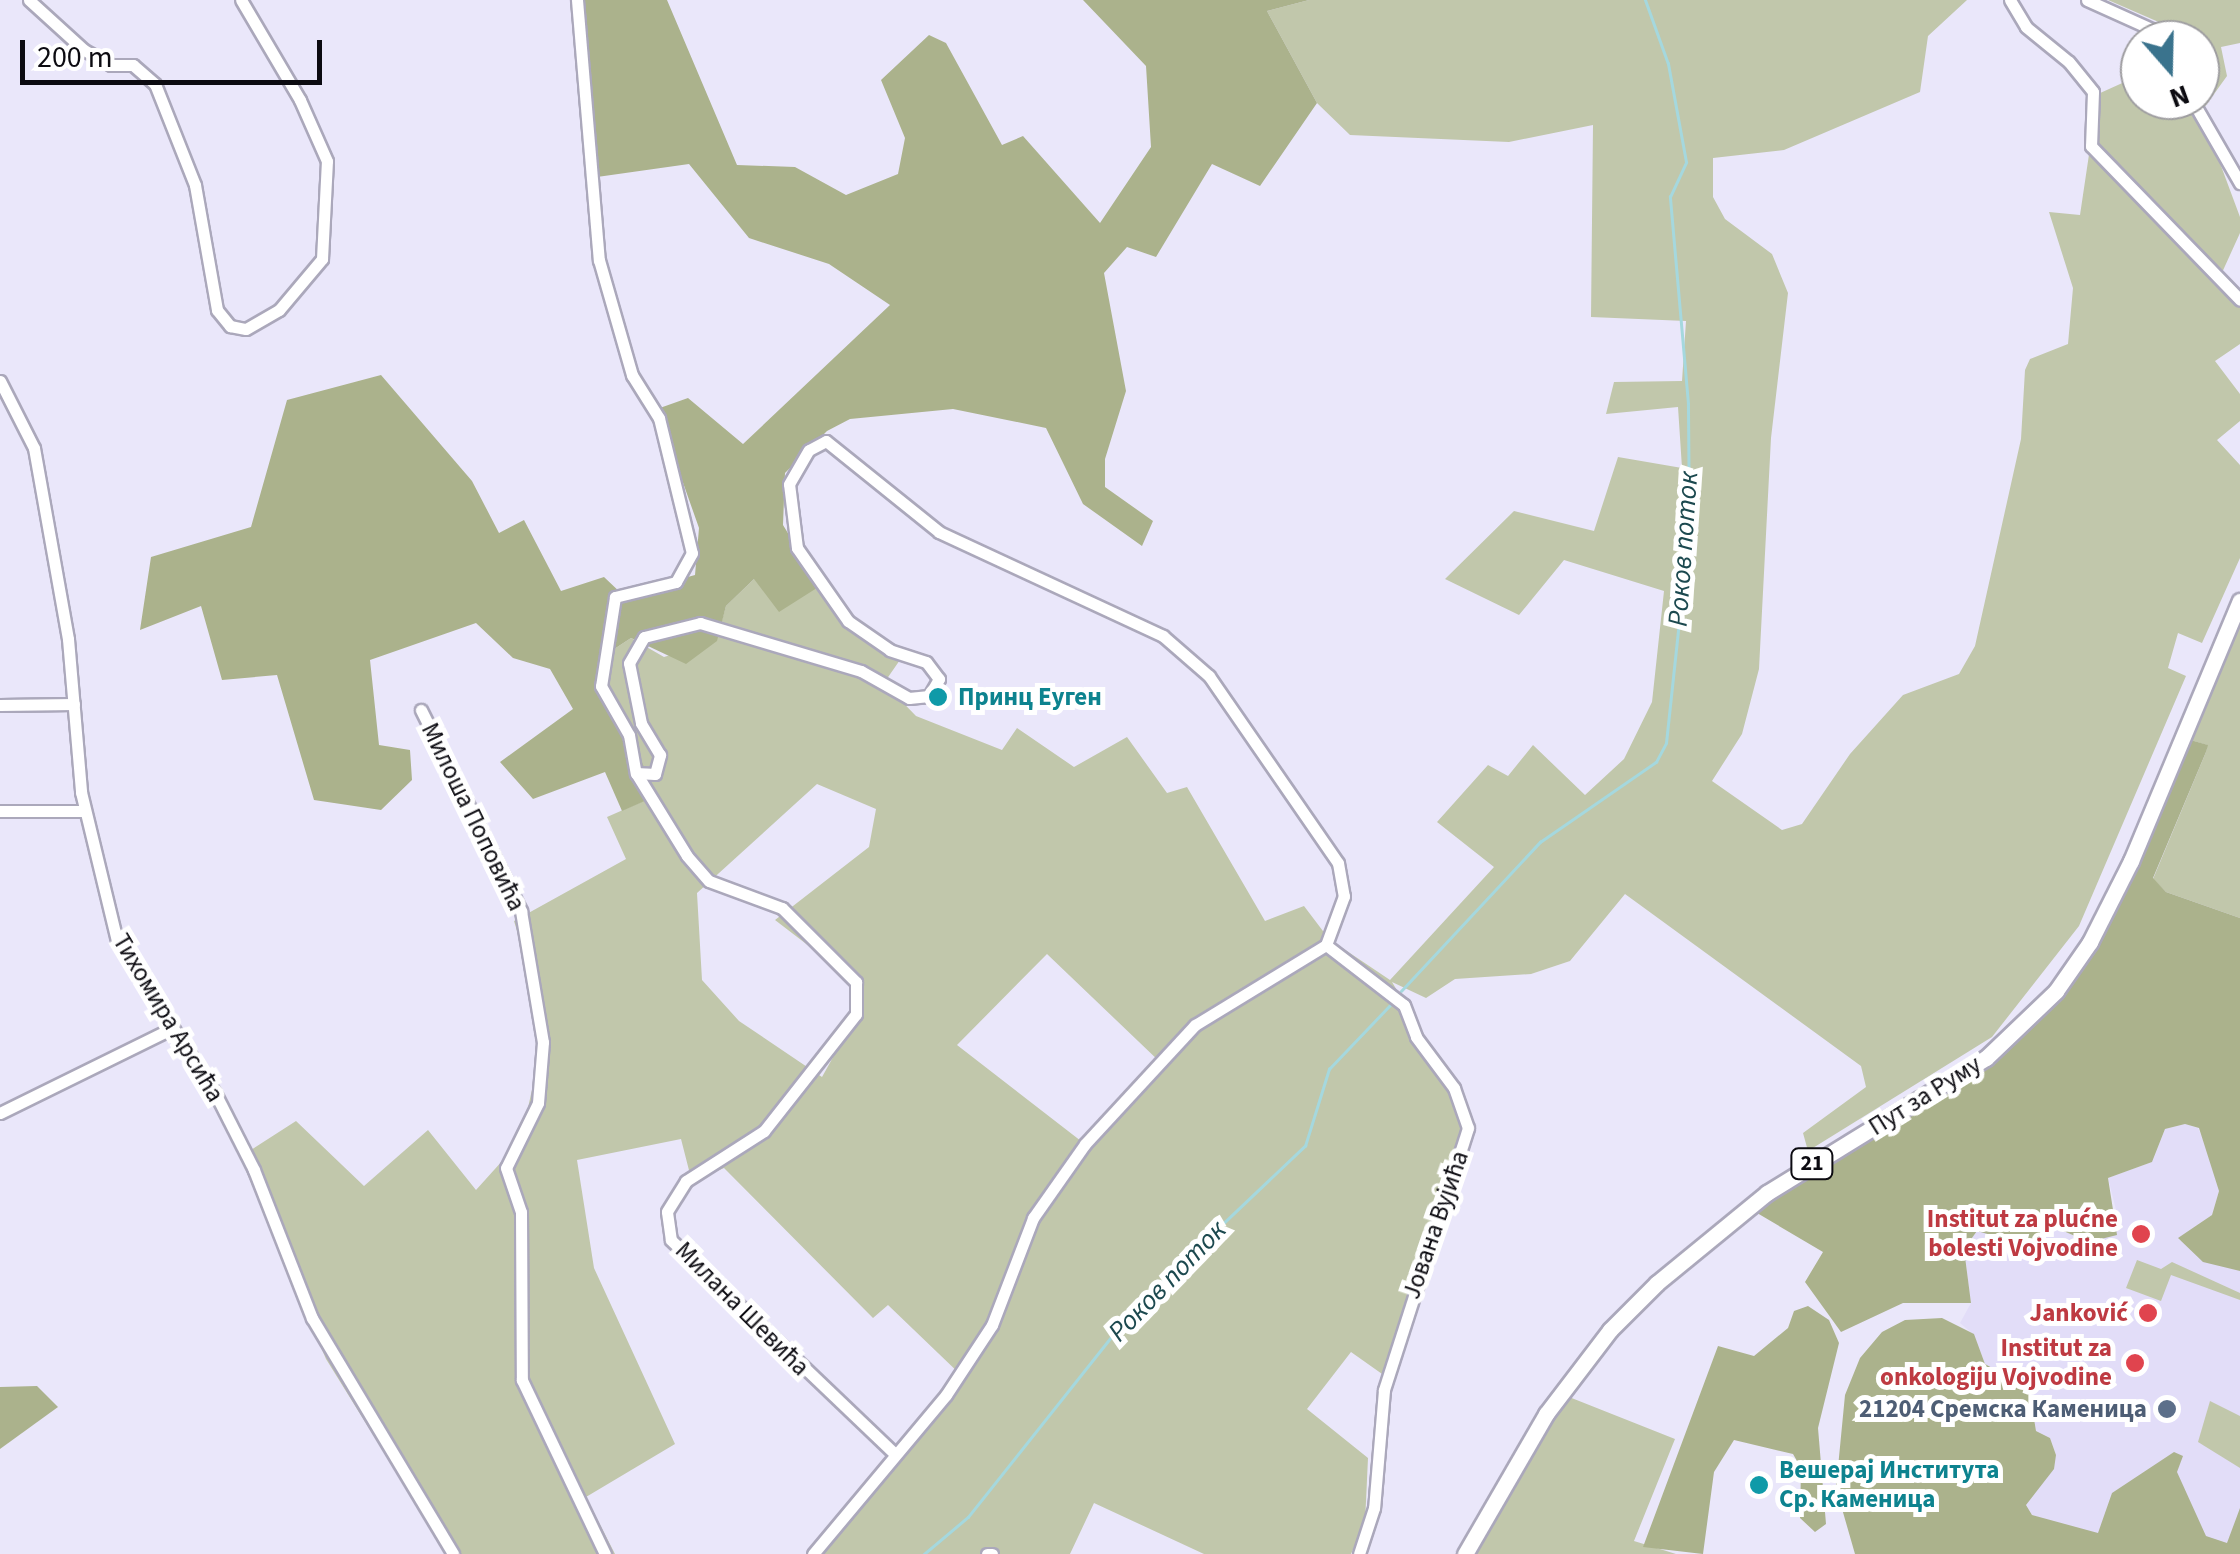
<!DOCTYPE html>
<meta charset="utf-8">
<style>
body{margin:0}
#map{position:relative;width:2240px;height:1554px;overflow:hidden;background:#eae7fa;font-family:"Source Sans 3",sans-serif}
div>[style]{position:absolute}
.built>*{inset:0;background:#e2ddf8}
.green>*{inset:0;background:#c1c7ab}
.forest>*{inset:0;background:#abb28c}
.stream>*{height:2.5px;margin:-1.25px;padding:0 1.25px;transform-origin:1.25px;border-radius:1.25px;background:#a5d8de}
.roads{filter:drop-shadow(2px 0 #aba8bb) drop-shadow(-2px 0 #aba8bb) drop-shadow(0 2px #aba8bb) drop-shadow(0 -2px #aba8bb)}
.minor>*{height:11px;margin:-5.5px;padding:0 5.5px;transform-origin:5.5px;border-radius:5.5px;background:#fff}
.major>*{height:15px;margin:-7.5px;padding:0 7.5px;transform-origin:7.5px;border-radius:7.5px;background:#fff}
.dots>*{width:28px;height:28px;translate:-50% -50%;box-sizing:border-box;border:5px solid #fff;border-radius:50%}
span{translate:-50% -50%;white-space:nowrap;text-align:center;line-height:1.15;-webkit-text-stroke:10px #fff;paint-order:stroke}
.shield-label span{padding:2px 8px;background:#fff;border:2px solid;border-radius:8px;-webkit-text-stroke-width:0}
.shield-label{font-size:22px;color:#0c0b11;font-weight:700}
.culture-label{font-size:25px;color:#0d838f;font-weight:700}
.left{translate:0 -50%;text-align:left}
.street-label{font-size:25px;color:#0c0b11}
.health-label{font-size:25px;color:#be3a42;font-weight:700}
.right{translate:-100% -50%;text-align:right}
.service-label{font-size:25px;color:#4e5e75;font-weight:700}
.water-label{font-size:28px;color:#1c494f;font-style:italic}
.north{position:absolute;left:2120px;top:20px;width:100px;height:100px;box-sizing:border-box;background:#fff;border:2px solid #9e9da0;border-radius:50%;rotate:160deg;font-size:28px;font-weight:700;line-height:40px;text-align:center;color:#0c0b11}
.north::after{content:'';display:block;margin:auto;width:35px;height:45px;background:#3a738d;clip-path:polygon(50% 0,100% 100%,50% 72%,0 100%)}
.scale{position:absolute;left:20px;top:40px;width:302px;height:45px;box-sizing:border-box;border:5px solid #0c0b11;border-top:0;padding-left:12px;font-size:30px;line-height:35px;white-space:nowrap;color:#0c0b11;-webkit-text-stroke:8px #fff;paint-order:stroke}
</style>
<div id="map">
<div class="built">
<i style="clip-path:polygon(2185px 1124px,2198px 1128px,2218px 1172px,2219px 1191px,2212px 1215px,2178px 1239px,2240px 1271px,2240px 1554px,2087px 1533px,2032px 1515px,2026px 1505px,2056px 1455px,2050px 1438px,2036px 1431px,2029px 1387px,1985px 1364px,1974px 1335px,1960px 1323px,1971px 1303px,1964px 1249px,1977px 1231px,2035px 1244px,2054px 1227px,2089px 1242px,2120px 1226px,2108px 1178px,2152px 1162px,2165px 1129px)"></i>
</div>
<div class="green">
<i style="clip-path:polygon(evenodd,1309px 0,1967px 0,1928px 36px,1920px 92px,1784px 150px,1713px 158px,1713px 197px,1725px 219px,1772px 254px,1788px 293px,1771px 438px,1759px 669px,1742px 734px,1712px 781px,1782px 830px,1802px 824px,1850px 754px,1903px 695px,1959px 674px,1975px 646px,2021px 439px,2025px 370px,2030px 359px,2068px 344px,2073px 288px,2049px 212px,2080px 215px,2098px 94px,2140px 75px,2140px 100px,2200px 100px,2200px 40px,2108px 0,2240px 0,2240px 43px,2221px 47px,2227px 76px,2201px 112px,2240px 217px,2240px 233px,2220px 277px,2240px 297px,2240px 344px,2215px 361px,2240px 394px,2240px 421px,2217px 440px,2240px 465px,2240px 558px,2202px 643px,2178px 633px,2168px 668px,2186px 676px,2079px 926px,1992px 1037px,1808px 1151px,1803px 1133px,1866px 1087px,1861px 1066px,1625px 894px,1570px 961px,1531px 974px,1455px 979px,1426px 998px,1392px 982px,1447px 1074px,1469px 1130px,1452px 1205px,1392px 1381px,1351px 1352px,1307px 1409px,1368px 1458px,1365px 1523px,1351px 1554px,1204px 1554px,1094px 1503px,1070px 1554px,817px 1554px,963px 1377px,888px 1305px,873px 1318px,724px 1168px,692px 1182px,681px 1139px,577px 1160px,594px 1268px,675px 1444px,586px 1497px,615px 1554px,447px 1554px,326px 1359px,240px 1157px,296px 1121px,364px 1186px,428px 1130px,476px 1190px,521px 1140px,538px 1062px,530px 974px,514px 921px,626px 859px,607px 817px,655px 796px,599px 659px,631px 638px,664px 657px,716px 641px,726px 606px,754px 579px,820px 586px,856px 628px,902px 657px,884px 683px,916px 716px,1002px 750px,1017px 728px,1074px 767px,1127px 737px,1167px 793px,1187px 787px,1265px 921px,1304px 906px,1329px 939px,1390px 980px,1494px 867px,1437px 822px,1488px 765px,1508px 776px,1533px 745px,1585px 795px,1624px 759px,1652px 702px,1664px 591px,1564px 560px,1519px 615px,1445px 579px,1514px 511px,1594px 531px,1618px 457px,1682px 468px,1678px 407px,1606px 414px,1614px 382px,1682px 381px,1686px 321px,1591px 317px,1593px 125px,1509px 142px,1350px 135px,1317px 103px,1267px 11px,1309px 0,817px 784px,876px 809px,869px 847px,775px 920px,861px 986px,860px 1009px,822px 1077px,739px 1021px,702px 980px,697px 893px,817px 784px,1309px 0,1047px 954px,1161px 1063px,1090px 1148px,957px 1045px,1047px 954px)"></i>
<i style="clip-path:polygon(2240px 616px,2240px 918px,2166px 892px,2153px 879px,2206px 752px,2207px 745px,2187px 739px)"></i>
<i style="clip-path:polygon(2137px 1260px,2161px 1269px,2172px 1262px,2240px 1293px,2240px 1300px,2171px 1275px,2161px 1301px,2126px 1288px)"></i>
<i style="clip-path:polygon(1564px 1395px,1675px 1439px,1634px 1541px,1676px 1554px,1469px 1554px)"></i>
<i style="clip-path:polygon(2210px 1401px,2240px 1416px,2240px 1468px,2198px 1442px)"></i>
</div>
<div class="forest">
<i style="clip-path:polygon(573px 0,667px 0,737px 165px,795px 167px,846px 195px,898px 174px,905px 138px,881px 80px,929px 35px,946px 43px,1002px 145px,1023px 136px,1100px 223px,1151px 147px,1146px 66px,1083px 0,1309px 0,1267px 11px,1317px 103px,1260px 186px,1212px 164px,1156px 257px,1127px 247px,1104px 273px,1126px 391px,1105px 459px,1105px 487px,1153px 521px,1142px 546px,1083px 504px,1046px 428px,953px 409px,850px 419px,827px 431px,785px 473px,783px 525px,820px 586px,779px 612px,754px 579px,726px 606px,717px 641px,686px 664px,631px 638px,599px 659px,656px 796px,622px 811px,605px 772px,533px 799px,500px 762px,573px 709px,550px 669px,513px 658px,476px 623px,370px 660px,379px 745px,410px 750px,412px 780px,381px 810px,314px 800px,277px 675px,222px 680px,201px 606px,140px 630px,151px 557px,251px 527px,287px 400px,381px 375px,472px 481px,499px 533px,524px 520px,561px 591px,604px 577px,623px 595px,695px 575px,699px 528px,657px 409px,688px 398px,743px 444px,890px 305px,829px 264px,749px 238px,689px 164px,597px 177px)"></i>
<i style="clip-path:polygon(2187px 739px,2208px 745px,2206px 752px,2153px 878px,2166px 892px,2240px 918px,2240px 1271px,2203px 1262px,2178px 1238px,2212px 1215px,2219px 1191px,2199px 1128px,2185px 1124px,2165px 1129px,2152px 1162px,2108px 1178px,2117px 1235px,2089px 1242px,2054px 1227px,2026px 1245px,1977px 1231px,1964px 1249px,1971px 1303px,1903px 1303px,1841px 1332px,1805px 1282px,1823px 1252px,1752px 1210px,1973px 1076px,2032px 1028px,2088px 956px)"></i>
<i style="clip-path:polygon(1808px 1306px,1829px 1320px,1839px 1343px,1818px 1428px,1826px 1524px,1815px 1532px,1800px 1518px,1801px 1468px,1793px 1454px,1734px 1440px,1714px 1472px,1703px 1554px,1643px 1547px,1718px 1346px,1754px 1356px,1788px 1328px,1794px 1311px)"></i>
<i style="clip-path:polygon(1942px 1318px,1974px 1334px,1985px 1364px,2029px 1388px,2036px 1431px,2050px 1438px,2056px 1455px,2054px 1469px,2026px 1505px,2032px 1515px,2098px 1533px,2112px 1493px,2174px 1452px,2183px 1456px,2177px 1472px,2206px 1536px,2227px 1543px,2240px 1508px,2240px 1554px,1855px 1554px,1836px 1488px,1845px 1395px,1860px 1358px,1882px 1332px,1905px 1320px)"></i>
<i style="clip-path:polygon(37px 1386px,58px 1407px,0 1449px,0 1387px)"></i>
</div>
<div class="stream">
<i style="left:1401px;top:991px;width:204px;rotate:-47deg"></i>
<i style="left:1540px;top:842px;width:141px;rotate:-34.6deg"></i>
<i style="left:1656px;top:762px;width:21px;rotate:-62deg"></i>
<i style="left:1666px;top:743px;width:218px;rotate:-83.9deg"></i>
<i style="left:1689px;top:526px;width:122px;rotate:-90.5deg"></i>
<i style="left:1688px;top:404px;width:208px;rotate:-95deg"></i>
<i style="left:1670px;top:197px;width:38px;rotate:-65deg"></i>
<i style="left:1686px;top:162px;width:100px;rotate:-100.4deg"></i>
<i style="left:1668px;top:64px;width:68px;rotate:-109.8deg"></i>
<i style="left:924px;top:1554px;width:57px;rotate:-40.1deg"></i>
<i style="left:968px;top:1517px;width:267px;rotate:-51.5deg"></i>
<i style="left:1134px;top:1308px;width:236px;rotate:-43.5deg"></i>
<i style="left:1305px;top:1146px;width:81px;rotate:-72.7deg"></i>
<i style="left:1329px;top:1069px;width:91px;rotate:-46.3deg"></i>
</div>
<div class="roads">
<div class="minor">
<i style="left:29px;top:0;width:74px;rotate:42.3deg"></i>
<i style="left:84px;top:50px;width:31px;rotate:29deg"></i>
<i style="left:111px;top:65px;width:22px"></i>
<i style="left:133px;top:65px;width:29px;rotate:41deg"></i>
<i style="left:155px;top:84px;width:109px;rotate:68.4deg"></i>
<i style="left:195px;top:185px;width:127px;rotate:80deg"></i>
<i style="left:217px;top:310px;width:21px;rotate:51deg"></i>
<i style="left:230px;top:326px;width:16px;rotate:11deg"></i>
<i style="left:246px;top:329px;width:38px;rotate:-30deg"></i>
<i style="left:279px;top:310px;width:67px;rotate:-49.9deg"></i>
<i style="left:322px;top:259px;width:98px;rotate:-87.1deg"></i>
<i style="left:327px;top:161px;width:67px;rotate:-113.9deg"></i>
<i style="left:300px;top:100px;width:116px;rotate:-120.5deg"></i>
<i style="left:577px;top:0;width:261px;rotate:85.2deg"></i>
<i style="left:599px;top:260px;width:120px;rotate:74deg"></i>
<i style="left:632px;top:375px;width:51px;rotate:57.9deg"></i>
<i style="left:659px;top:418px;width:139px;rotate:76.3deg"></i>
<i style="left:692px;top:553px;width:33px;rotate:119deg"></i>
<i style="left:676px;top:582px;width:63px;rotate:166.2deg"></i>
<i style="left:615px;top:597px;width:90px;rotate:98.9deg"></i>
<i style="left:601px;top:686px;width:56px;rotate:60.3deg"></i>
<i style="left:629px;top:735px;width:39px;rotate:80deg"></i>
<i style="left:636px;top:773px;width:97px;rotate:58.4deg"></i>
<i style="left:687px;top:856px;width:33px;rotate:49deg"></i>
<i style="left:709px;top:881px;width:78px;rotate:20.3deg"></i>
<i style="left:782px;top:908px;width:105px;rotate:45deg"></i>
<i style="left:856px;top:982px;width:32px;rotate:90deg"></i>
<i style="left:856px;top:1014px;width:149px;rotate:128.2deg"></i>
<i style="left:764px;top:1131px;width:93px;rotate:147.3deg"></i>
<i style="left:686px;top:1181px;width:36px;rotate:122deg"></i>
<i style="left:667px;top:1212px;width:28px;rotate:82deg"></i>
<i style="left:671px;top:1240px;width:310px;rotate:43.7deg"></i>
<i style="left:2010px;top:0;width:31px;rotate:59deg"></i>
<i style="left:2026px;top:27px;width:55px;rotate:39.1deg"></i>
<i style="left:2069px;top:62px;width:38px;rotate:51deg"></i>
<i style="left:2093px;top:92px;width:54px;rotate:92.1deg"></i>
<i style="left:2091px;top:146px;width:214px;rotate:45.9deg"></i>
<i style="left:2087px;top:0;width:98px;rotate:24.2deg"></i>
<i style="left:2192px;top:100px;width:96px;rotate:60deg"></i>
<i style="left:0;top:381px;width:75px;rotate:63.1deg"></i>
<i style="left:34px;top:448px;width:194px;rotate:79.9deg"></i>
<i style="left:68px;top:639px;width:154px;rotate:85.1deg"></i>
<i style="left:81px;top:792px;width:153px;rotate:76.4deg"></i>
<i style="left:117px;top:941px;width:181px;rotate:57.2deg"></i>
<i style="left:215px;top:1093px;width:86px;rotate:63.1deg"></i>
<i style="left:254px;top:1170px;width:159px;rotate:68.6deg"></i>
<i style="left:312px;top:1318px;width:275px;rotate:59.1deg"></i>
<i style="left:0;top:705px;width:74px;rotate:-0.8deg"></i>
<i style="left:421px;top:710px;width:225px;rotate:63.5deg"></i>
<i style="left:521px;top:911px;width:133px;rotate:80.5deg"></i>
<i style="left:543px;top:1042px;width:61px;rotate:94.7deg"></i>
<i style="left:538px;top:1103px;width:72px;rotate:116.2deg"></i>
<i style="left:506px;top:1168px;width:46px;rotate:71.2deg"></i>
<i style="left:521px;top:1212px;width:168px;rotate:89.7deg"></i>
<i style="left:522px;top:1380px;width:193px;rotate:64.5deg"></i>
<i style="left:636px;top:773px;width:19px;rotate:3deg"></i>
<i style="left:655px;top:774px;width:20px;rotate:-75deg"></i>
<i style="left:660px;top:755px;width:37px;rotate:-121deg"></i>
<i style="left:641px;top:723px;width:61px;rotate:-101.3deg"></i>
<i style="left:629px;top:663px;width:30px;rotate:-60deg"></i>
<i style="left:644px;top:637px;width:58px;rotate:-14deg"></i>
<i style="left:700px;top:623px;width:168px;rotate:16.6deg"></i>
<i style="left:861px;top:671px;width:55px;rotate:29.4deg"></i>
<i style="left:909px;top:698px;width:20px;rotate:-6deg"></i>
<i style="left:929px;top:696px;width:20px;rotate:-60deg"></i>
<i style="left:939px;top:679px;width:21px;rotate:-127deg"></i>
<i style="left:926px;top:662px;width:38px;rotate:-162deg"></i>
<i style="left:890px;top:650px;width:51px;rotate:-145.4deg"></i>
<i style="left:848px;top:621px;width:89px;rotate:-124.9deg"></i>
<i style="left:797px;top:548px;width:64px;rotate:-97.1deg"></i>
<i style="left:789px;top:484px;width:39px;rotate:-60deg"></i>
<i style="left:809px;top:450px;width:19px;rotate:-28deg"></i>
<i style="left:826px;top:441px;width:145px;rotate:38.8deg"></i>
<i style="left:939px;top:532px;width:247px;rotate:24.9deg"></i>
<i style="left:1163px;top:636px;width:61px;rotate:41deg"></i>
<i style="left:1209px;top:676px;width:227px;rotate:55.4deg"></i>
<i style="left:1338px;top:863px;width:34px;rotate:80deg"></i>
<i style="left:1344px;top:896px;width:52px;rotate:110.2deg"></i>
<i style="left:0;top:811px;width:84px"></i>
<i style="left:1326px;top:945px;width:98px;rotate:37.6deg"></i>
<i style="left:1404px;top:1005px;width:34px;rotate:69deg"></i>
<i style="left:1416px;top:1037px;width:64px;rotate:53.3deg"></i>
<i style="left:1454px;top:1088px;width:42px;rotate:70.7deg"></i>
<i style="left:1468px;top:1128px;width:275px;rotate:107.8deg"></i>
<i style="left:1384px;top:1390px;width:118px;rotate:94.8deg"></i>
<i style="left:1374px;top:1508px;width:48px;rotate:108.1deg"></i>
<i style="left:0;top:1113px;width:193px;rotate:-26.2deg"></i>
<i style="left:813px;top:1554px;width:207px;rotate:-50.1deg"></i>
<i style="left:946px;top:1395px;width:84px;rotate:-56.7deg"></i>
<i style="left:992px;top:1325px;width:115px;rotate:-69deg"></i>
<i style="left:1033px;top:1218px;width:90px;rotate:-54.9deg"></i>
<i style="left:1085px;top:1144px;width:162px;rotate:-47.3deg"></i>
<i style="left:1195px;top:1025px;width:153px;rotate:-31.4deg"></i>
<i style="left:987px;top:1554px;width:5px"></i>
</div>
<div class="major">
<i style="left:1465px;top:1554px;width:162px;rotate:-59.9deg"></i>
<i style="left:1546px;top:1414px;width:106px;rotate:-52.7deg"></i>
<i style="left:1610px;top:1330px;width:66px;rotate:-45deg"></i>
<i style="left:1657px;top:1283px;width:142px;rotate:-39.3deg"></i>
<i style="left:1767px;top:1193px;width:257px;rotate:-31.7deg"></i>
<i style="left:1986px;top:1058px;width:97px;rotate:-43.7deg"></i>
<i style="left:2056px;top:991px;width:60px;rotate:-55.2deg"></i>
<i style="left:2090px;top:942px;width:91px;rotate:-63.2deg"></i>
<i style="left:2131px;top:861px;width:282px;rotate:-67.3deg"></i>
</div>
</div>
<div class="dots">
<i style="left:938px;top:697px;background:#0f9aa8"></i>
<i style="left:2141px;top:1234px;background:#e0444e"></i>
<i style="left:2148px;top:1313px;background:#e0444e"></i>
<i style="left:2135px;top:1363px;background:#e0444e"></i>
<i style="left:2167px;top:1409px;background:#5c6f8a"></i>
<i style="left:1759px;top:1485px;background:#0f9aa8"></i>
</div>
<div class="shield-label">
<span style="left:1812px;top:1164px">21</span>
</div>
<div class="culture-label">
<span class="left" style="left:958px;top:697px">Принц Еуген</span>
<span class="left" style="left:1779px;top:1485px">Вешерај Института<br>Ср. Каменица</span>
</div>
<div class="street-label">
<span style="left:473px;top:817px;rotate:64deg">Милоша Поповића</span>
<span style="left:168px;top:1018px;rotate:59deg">Тихомира Арсића</span>
<span style="left:1925px;top:1096px;rotate:-32deg">Пут за Руму</span>
<span style="left:1436px;top:1225px;rotate:-71deg">Јована Вујића</span>
<span style="left:742px;top:1309px;rotate:45deg">Милана Шевића</span>
</div>
<div class="health-label">
<span class="right" style="left:2118px;top:1234px">Institut za plućne<br>bolesti Vojvodine</span>
<span class="right" style="left:2128px;top:1313px">Janković</span>
<span class="right" style="left:2112px;top:1363px">Institut za<br>onkologiju Vojvodine</span>
</div>
<div class="service-label">
<span class="right" style="left:2147px;top:1409px">21204 Сремска Каменица</span>
</div>
<div class="water-label">
<span style="left:1683px;top:549px;rotate:-86deg">Роков поток</span>
<span style="left:1167px;top:1281px;rotate:-46deg">Роков поток</span>
</div>
<div class="north">N</div>
<div class="scale">200 m</div>
</div>
